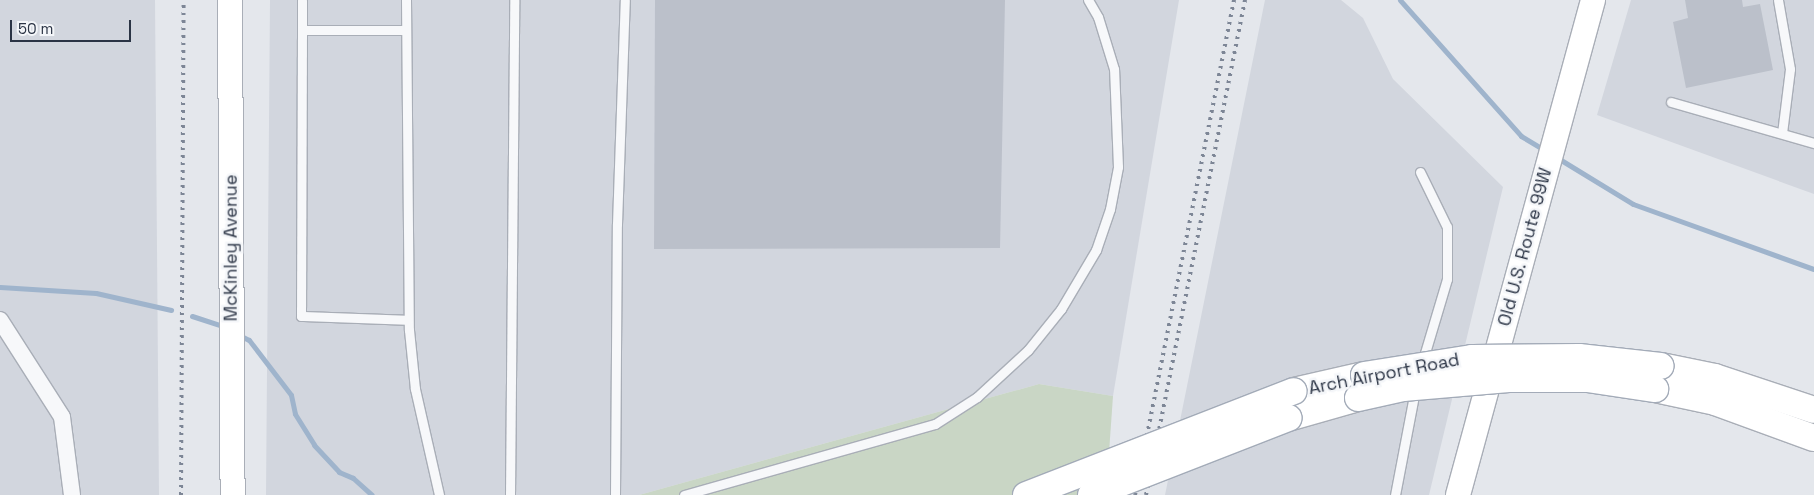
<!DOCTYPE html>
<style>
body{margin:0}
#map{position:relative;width:1814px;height:495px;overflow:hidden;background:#e4e7ec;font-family:"Space Grotesk",sans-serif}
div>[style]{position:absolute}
.built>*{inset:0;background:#d2d6de}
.green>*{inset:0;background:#c9d6c5}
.stream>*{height:5px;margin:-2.5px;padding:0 2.5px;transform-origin:2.5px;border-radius:2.5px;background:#9fb4cc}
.building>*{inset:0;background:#bbc0ca}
.roads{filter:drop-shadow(1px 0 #a9aeb7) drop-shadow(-1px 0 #a9aeb7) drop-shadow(0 1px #a9aeb7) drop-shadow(0 -1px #a9aeb7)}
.lane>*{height:9px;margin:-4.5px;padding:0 4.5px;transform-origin:4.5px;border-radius:4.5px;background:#f7f8fa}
.street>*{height:16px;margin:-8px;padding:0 8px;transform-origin:8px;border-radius:8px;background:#f7f8fa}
.secondary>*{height:24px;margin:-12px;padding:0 12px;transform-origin:12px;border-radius:12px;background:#fff}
.primary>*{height:26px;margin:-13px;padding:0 13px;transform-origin:13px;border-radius:13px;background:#fff}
.rail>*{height:4px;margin-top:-2px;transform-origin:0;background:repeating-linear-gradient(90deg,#7d8696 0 2.5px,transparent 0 7.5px)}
.bridges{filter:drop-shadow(1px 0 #a3abb8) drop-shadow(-1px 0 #a3abb8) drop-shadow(0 1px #a3abb8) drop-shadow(0 -1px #a3abb8)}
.primary-bridge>*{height:26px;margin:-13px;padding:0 13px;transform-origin:13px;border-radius:13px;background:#fff}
span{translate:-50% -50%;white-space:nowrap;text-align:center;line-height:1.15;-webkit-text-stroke:5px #f4f6f9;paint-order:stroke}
.street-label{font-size:18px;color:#2b3445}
.scale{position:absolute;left:10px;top:20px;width:121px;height:22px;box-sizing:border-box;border:2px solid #2b3445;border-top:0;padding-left:6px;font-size:15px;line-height:18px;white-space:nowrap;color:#2b3445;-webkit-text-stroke:4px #f4f6f9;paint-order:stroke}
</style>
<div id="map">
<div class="built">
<i style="clip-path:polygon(0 0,155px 0,159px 495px,0 495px)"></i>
<i style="clip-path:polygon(270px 0,1179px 0,1113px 396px,1039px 384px,639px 495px,266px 495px)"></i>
<i style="clip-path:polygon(1265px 0,1341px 0,1363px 18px,1393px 79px,1503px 187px,1429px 495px,1165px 495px)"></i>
<i style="clip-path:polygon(1631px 0,1814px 0,1814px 194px,1597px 115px)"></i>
</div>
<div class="green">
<i style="clip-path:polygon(1039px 384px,1113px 396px,1106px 495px,639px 495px)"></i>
</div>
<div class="stream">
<i style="left:1400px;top:0;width:182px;rotate:48.3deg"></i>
<i style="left:1521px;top:136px;width:27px;rotate:31deg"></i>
<i style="left:1556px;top:157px;width:90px;rotate:31.4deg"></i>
<i style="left:1633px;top:204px;width:192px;rotate:19.8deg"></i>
<i style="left:0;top:287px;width:96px;rotate:3.6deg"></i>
<i style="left:96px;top:293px;width:77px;rotate:12.8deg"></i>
<i style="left:192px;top:316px;width:35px;rotate:18deg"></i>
<i style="left:239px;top:335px;width:11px;rotate:27deg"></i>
<i style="left:249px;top:340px;width:69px;rotate:52.6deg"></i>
<i style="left:291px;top:395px;width:19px;rotate:78deg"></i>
<i style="left:295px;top:414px;width:36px;rotate:58deg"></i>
<i style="left:314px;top:445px;width:37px;rotate:47deg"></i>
<i style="left:339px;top:472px;width:15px;rotate:23deg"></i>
<i style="left:353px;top:478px;width:25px;rotate:42deg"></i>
</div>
<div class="building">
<i style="clip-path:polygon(655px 0,1005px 0,1000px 248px,654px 249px)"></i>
<i style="clip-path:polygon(1685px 0,1742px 0,1743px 7px,1760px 4px,1773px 70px,1686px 88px,1673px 22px,1688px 18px)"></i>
</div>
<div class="roads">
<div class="lane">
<i style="left:302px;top:0;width:30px;rotate:90deg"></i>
<i style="left:302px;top:30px;width:104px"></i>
<i style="left:406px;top:0;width:330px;rotate:89.5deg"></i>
<i style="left:409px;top:330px;width:59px;rotate:84.2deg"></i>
<i style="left:415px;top:389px;width:109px;rotate:77.2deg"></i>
<i style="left:1778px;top:0;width:70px;rotate:80.1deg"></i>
<i style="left:1790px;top:69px;width:64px;rotate:97.1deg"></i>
<i style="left:302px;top:30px;width:286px;rotate:90.2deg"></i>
<i style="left:301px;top:316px;width:107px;rotate:2.1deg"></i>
<i style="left:1671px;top:102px;width:149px;rotate:16deg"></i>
<i style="left:1420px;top:172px;width:61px;rotate:63.9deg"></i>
<i style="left:1447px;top:227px;width:52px;rotate:90deg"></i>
<i style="left:1447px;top:279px;width:88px;rotate:106.6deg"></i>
<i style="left:510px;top:495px;width:495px;rotate:-89.5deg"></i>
<i style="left:615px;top:495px;width:271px;rotate:-89.6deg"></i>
<i style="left:617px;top:224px;width:224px;rotate:-88deg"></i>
<i style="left:684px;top:495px;width:261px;rotate:-15.8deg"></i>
<i style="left:935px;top:424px;width:50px;rotate:-32.7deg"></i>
<i style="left:977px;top:397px;width:69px;rotate:-42.7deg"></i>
<i style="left:1028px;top:350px;width:53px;rotate:-51.2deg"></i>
<i style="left:1061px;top:309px;width:69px;rotate:-59.3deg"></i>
<i style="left:1096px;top:250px;width:43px;rotate:-71.1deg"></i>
<i style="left:1110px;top:209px;width:43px;rotate:-79.2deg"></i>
<i style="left:1118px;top:167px;width:98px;rotate:-92.3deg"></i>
<i style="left:1114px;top:69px;width:54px;rotate:-107.1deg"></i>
<i style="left:1098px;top:17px;width:20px;rotate:-120deg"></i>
<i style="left:1395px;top:495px;width:107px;rotate:-79.2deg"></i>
</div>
<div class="street">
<i style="left:0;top:320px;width:115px;rotate:57.4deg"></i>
<i style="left:62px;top:417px;width:79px;rotate:82.7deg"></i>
</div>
<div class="secondary">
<i style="left:230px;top:0;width:495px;rotate:89.7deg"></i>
<i style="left:1458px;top:495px;width:513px;rotate:-74.74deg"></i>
</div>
<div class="primary">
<i style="left:1661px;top:366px;width:55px;rotate:11.5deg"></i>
<i style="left:1715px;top:377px;width:104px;rotate:18.4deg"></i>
<i style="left:1655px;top:389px;width:61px;rotate:12.2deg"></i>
<i style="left:1715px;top:402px;width:105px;rotate:20deg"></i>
<i style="left:1294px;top:391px;width:72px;rotate:-12.9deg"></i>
<i style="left:1288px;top:418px;width:73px;rotate:-15.9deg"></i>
</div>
</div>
<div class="rail">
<i style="left:181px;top:495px;width:495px;rotate:-89.7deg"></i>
<i style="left:1135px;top:495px;width:505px;rotate:-78.69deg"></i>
<i style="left:1146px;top:495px;width:505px;rotate:-78.69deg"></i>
</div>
<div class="bridges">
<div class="primary-bridge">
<i style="left:1364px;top:375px;width:109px;rotate:-8.9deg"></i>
<i style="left:1472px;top:358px;width:107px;rotate:-0.5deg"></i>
<i style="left:1579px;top:357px;width:82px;rotate:6.3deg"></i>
<i style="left:1358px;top:398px;width:46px;rotate:-12.5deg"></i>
<i style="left:1403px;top:388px;width:106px;rotate:-4.9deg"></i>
<i style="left:1509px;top:379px;width:78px"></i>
<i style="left:1587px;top:379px;width:69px;rotate:8.4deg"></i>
<i style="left:1026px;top:495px;width:287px;rotate:-21.2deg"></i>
<i style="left:1091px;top:495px;width:212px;rotate:-21.3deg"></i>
</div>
</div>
<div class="street-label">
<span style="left:1525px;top:247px;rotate:-75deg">Old U.S. Route 99W</span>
<span style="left:231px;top:248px;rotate:-90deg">McKinley Avenue</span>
<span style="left:1384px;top:374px;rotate:-11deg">Arch Airport Road</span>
</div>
<div class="scale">50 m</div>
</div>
